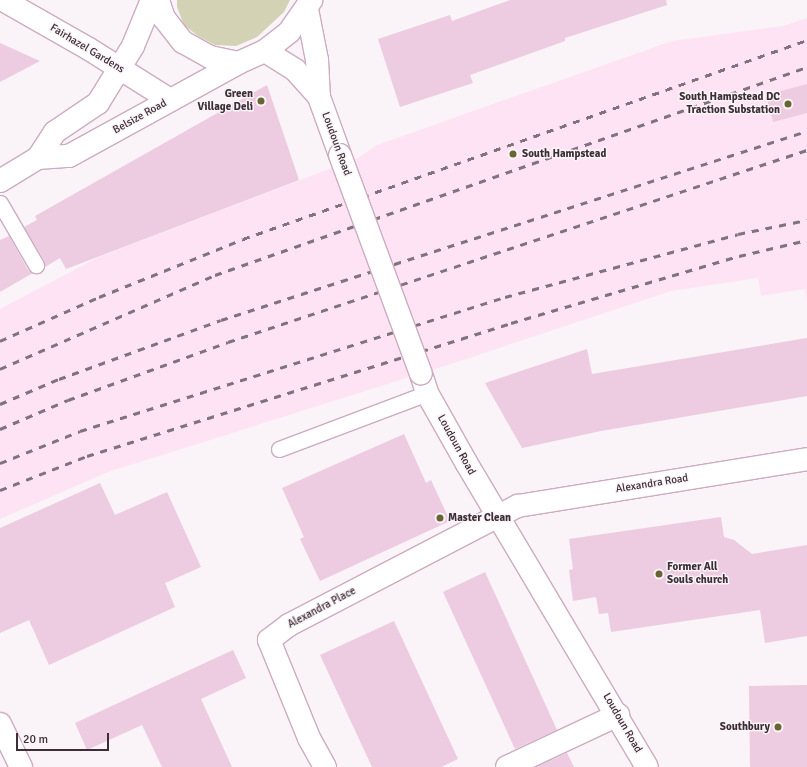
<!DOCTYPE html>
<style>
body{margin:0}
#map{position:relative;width:807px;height:767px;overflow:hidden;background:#faf3f7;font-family:Signika,sans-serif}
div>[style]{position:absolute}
.built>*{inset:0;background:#fee3f4}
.green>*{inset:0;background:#d3d2b4}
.building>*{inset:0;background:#edcbe1}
.roads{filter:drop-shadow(1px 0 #cdabc1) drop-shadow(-1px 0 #cdabc1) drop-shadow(0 1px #cdabc1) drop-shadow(0 -1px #cdabc1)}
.lane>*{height:15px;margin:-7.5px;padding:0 7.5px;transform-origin:7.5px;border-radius:7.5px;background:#fff}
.street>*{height:22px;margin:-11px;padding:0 11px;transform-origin:11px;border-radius:11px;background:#fff}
.secondary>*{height:22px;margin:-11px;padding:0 11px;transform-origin:11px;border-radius:11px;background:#fff}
.rail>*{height:3px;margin-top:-1.5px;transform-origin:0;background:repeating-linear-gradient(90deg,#7f747b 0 7px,transparent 0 14px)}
.bridges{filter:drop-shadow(1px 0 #cdabc1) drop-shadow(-1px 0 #cdabc1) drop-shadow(0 1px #cdabc1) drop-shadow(0 -1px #cdabc1)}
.secondary-bridge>*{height:22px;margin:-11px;padding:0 11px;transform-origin:11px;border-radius:11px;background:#fff}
.dots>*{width:11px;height:11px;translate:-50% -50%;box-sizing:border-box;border:2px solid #faf3f7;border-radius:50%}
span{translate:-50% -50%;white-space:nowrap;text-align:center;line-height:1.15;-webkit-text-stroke:3px #faf3f7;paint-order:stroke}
.street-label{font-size:11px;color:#3b2e36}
.poi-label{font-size:11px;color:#3b2e36;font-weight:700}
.right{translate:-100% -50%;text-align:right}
.left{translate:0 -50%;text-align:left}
.scale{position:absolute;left:16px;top:733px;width:93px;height:18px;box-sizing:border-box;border:2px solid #3b2e36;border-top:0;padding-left:5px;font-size:12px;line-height:14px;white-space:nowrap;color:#3b2e36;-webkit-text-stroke:3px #faf3f7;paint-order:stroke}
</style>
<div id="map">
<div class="built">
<i style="clip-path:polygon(807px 18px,807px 299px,805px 289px,761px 296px,758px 278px,671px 291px,454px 363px,108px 472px,0 519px,0 309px,99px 257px,358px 158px,377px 145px,672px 41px,783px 26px)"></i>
</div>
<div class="green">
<i style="clip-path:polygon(177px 0,290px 0,284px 12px,257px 37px,236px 46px,215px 45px,198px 36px,184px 25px,177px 7px)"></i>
</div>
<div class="building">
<i style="clip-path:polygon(510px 0,666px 0,667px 5px,565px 38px,565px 41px,470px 75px,473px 83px,400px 107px,378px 39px,450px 15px,452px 21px)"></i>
<i style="clip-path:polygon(0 43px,40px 61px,0 82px)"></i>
<i style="clip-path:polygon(807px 84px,807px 113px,773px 122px,766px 95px)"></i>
<i style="clip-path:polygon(267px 85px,299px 180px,66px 269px,60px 258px,45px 267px,44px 260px,24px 227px,37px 220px,35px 216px)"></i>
<i style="clip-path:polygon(9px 236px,28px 270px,33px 273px,0 292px,0 240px)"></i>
<i style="clip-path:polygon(807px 338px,807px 396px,601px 431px,522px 448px,485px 383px,587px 349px,592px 374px)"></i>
<i style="clip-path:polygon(404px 434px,426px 483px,431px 480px,450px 521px,320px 581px,300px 539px,304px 537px,282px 488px)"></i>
<i style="clip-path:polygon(100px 483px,115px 515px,167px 492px,201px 567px,165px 583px,175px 607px,49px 665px,29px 620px,0 633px,0 528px)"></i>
<i style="clip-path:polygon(721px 517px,724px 537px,734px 540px,752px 554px,807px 545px,807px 636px,765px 643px,760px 610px,611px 632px,608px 613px,599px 614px,596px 597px,573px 601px,569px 570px,573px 569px,569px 539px)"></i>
<i style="clip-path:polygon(485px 572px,557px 730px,515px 749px,443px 592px)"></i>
<i style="clip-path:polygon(394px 621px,458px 759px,441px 767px,372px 767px,320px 655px)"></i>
<i style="clip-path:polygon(233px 650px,246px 678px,201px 699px,232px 767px,162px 767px,142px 725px,87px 750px,75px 723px)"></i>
<i style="clip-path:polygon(807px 685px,807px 767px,750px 767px,749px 686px)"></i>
<i style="clip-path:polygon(567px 753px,574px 767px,536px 767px)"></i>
</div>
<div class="roads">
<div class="lane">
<i style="left:0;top:203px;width:72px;rotate:59.9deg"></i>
<i style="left:279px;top:449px;width:158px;rotate:-20.7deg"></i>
</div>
<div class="street">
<i style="left:3px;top:0;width:99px;rotate:29.7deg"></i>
<i style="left:89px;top:49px;width:96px;rotate:32.2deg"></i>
<i style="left:0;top:724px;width:48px;rotate:64deg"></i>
<i style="left:325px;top:767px;width:33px;rotate:-119deg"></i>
<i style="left:309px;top:738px;width:106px;rotate:-112.2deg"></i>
<i style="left:269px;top:640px;width:25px;rotate:-37deg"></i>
<i style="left:289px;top:625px;width:258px;rotate:-27.5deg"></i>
<i style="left:518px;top:506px;width:293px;rotate:-9.2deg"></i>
<i style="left:507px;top:767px;width:123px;rotate:-25.1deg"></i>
</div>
<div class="secondary">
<i style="left:158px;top:0;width:19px;rotate:72deg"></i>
<i style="left:164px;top:18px;width:31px;rotate:52deg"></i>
<i style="left:183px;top:42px;width:31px;rotate:29deg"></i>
<i style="left:210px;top:57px;width:29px;rotate:12deg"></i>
<i style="left:307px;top:9px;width:52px;rotate:78.9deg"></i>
<i style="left:317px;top:60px;width:37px;rotate:87deg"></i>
<i style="left:319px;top:97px;width:62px;rotate:70.1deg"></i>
<i style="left:265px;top:51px;width:36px;rotate:32deg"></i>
<i style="left:295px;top:70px;width:36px;rotate:48deg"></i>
<i style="left:38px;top:158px;width:31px;rotate:-57deg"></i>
<i style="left:55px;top:132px;width:52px;rotate:-34deg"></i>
<i style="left:98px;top:103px;width:67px;rotate:-58.4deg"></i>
<i style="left:133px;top:46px;width:50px;rotate:-67.6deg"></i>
<i style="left:0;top:181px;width:44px;rotate:-31.2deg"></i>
<i style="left:38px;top:158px;width:31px;rotate:-4deg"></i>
<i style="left:69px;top:156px;width:193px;rotate:-28.8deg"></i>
<i style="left:238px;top:63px;width:30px;rotate:-24deg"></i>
<i style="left:265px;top:51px;width:31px;rotate:-38deg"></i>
<i style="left:289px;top:32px;width:39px;rotate:-55deg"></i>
<i style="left:421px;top:374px;width:20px;rotate:72deg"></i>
<i style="left:427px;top:393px;width:81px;rotate:60.6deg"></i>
<i style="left:467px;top:464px;width:352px;rotate:59.3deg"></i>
</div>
</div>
<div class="rail">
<i style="left:0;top:341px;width:108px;rotate:-24deg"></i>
<i style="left:99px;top:297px;width:155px;rotate:-21.9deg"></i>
<i style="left:243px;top:239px;width:598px;rotate:-19.43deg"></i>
<i style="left:0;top:369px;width:235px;rotate:-23.6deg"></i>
<i style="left:215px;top:275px;width:627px;rotate:-19.36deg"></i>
<i style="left:0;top:404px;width:64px;rotate:-23deg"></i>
<i style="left:59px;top:379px;width:172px;rotate:-20deg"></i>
<i style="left:221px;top:320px;width:616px;rotate:-17.88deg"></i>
<i style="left:0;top:429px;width:74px;rotate:-23.1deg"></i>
<i style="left:68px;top:400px;width:170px;rotate:-19.9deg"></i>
<i style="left:228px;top:342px;width:610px;rotate:-18.35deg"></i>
<i style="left:0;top:463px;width:86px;rotate:-21.8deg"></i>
<i style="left:80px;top:431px;width:446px;rotate:-17.5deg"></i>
<i style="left:505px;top:297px;width:241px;rotate:-15.1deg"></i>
<i style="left:738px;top:234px;width:70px;rotate:-11.5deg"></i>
<i style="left:0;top:490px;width:93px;rotate:-21.3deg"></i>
<i style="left:87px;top:456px;width:444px;rotate:-17.4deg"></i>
<i style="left:511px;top:323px;width:238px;rotate:-16.4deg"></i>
<i style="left:739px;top:256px;width:70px;rotate:-13.2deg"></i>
</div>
<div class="bridges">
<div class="secondary-bridge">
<i style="left:340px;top:155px;width:233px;rotate:69.7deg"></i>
</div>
</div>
<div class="dots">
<i style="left:261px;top:101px;background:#676531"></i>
<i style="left:788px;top:104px;background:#676531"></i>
<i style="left:513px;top:154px;background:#676531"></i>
<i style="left:440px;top:518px;background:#676531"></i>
<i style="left:659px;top:574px;background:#676531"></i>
<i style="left:778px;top:727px;background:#676531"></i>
</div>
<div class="street-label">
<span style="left:87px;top:49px;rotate:31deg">Fairhazel Gardens</span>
<span style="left:140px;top:117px;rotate:-29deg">Belsize Road</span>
<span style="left:336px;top:144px;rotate:70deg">Loudoun Road</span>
<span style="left:456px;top:445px;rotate:61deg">Loudoun Road</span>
<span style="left:652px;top:484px;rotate:-9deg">Alexandra Road</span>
<span style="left:322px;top:608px;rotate:-28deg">Alexandra Place</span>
<span style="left:622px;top:723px;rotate:60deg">Loudoun Road</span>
</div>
<div class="poi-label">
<span class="right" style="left:253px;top:101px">Green<br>Village Deli</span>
<span class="right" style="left:780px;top:104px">South Hampstead DC<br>Traction Substation</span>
<span class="left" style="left:522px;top:154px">South Hampstead</span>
<span class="left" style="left:448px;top:518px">Master Clean</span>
<span class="left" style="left:667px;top:574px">Former All<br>Souls church</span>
<span class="right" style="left:770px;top:727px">Southbury</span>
</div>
<div class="scale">20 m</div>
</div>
